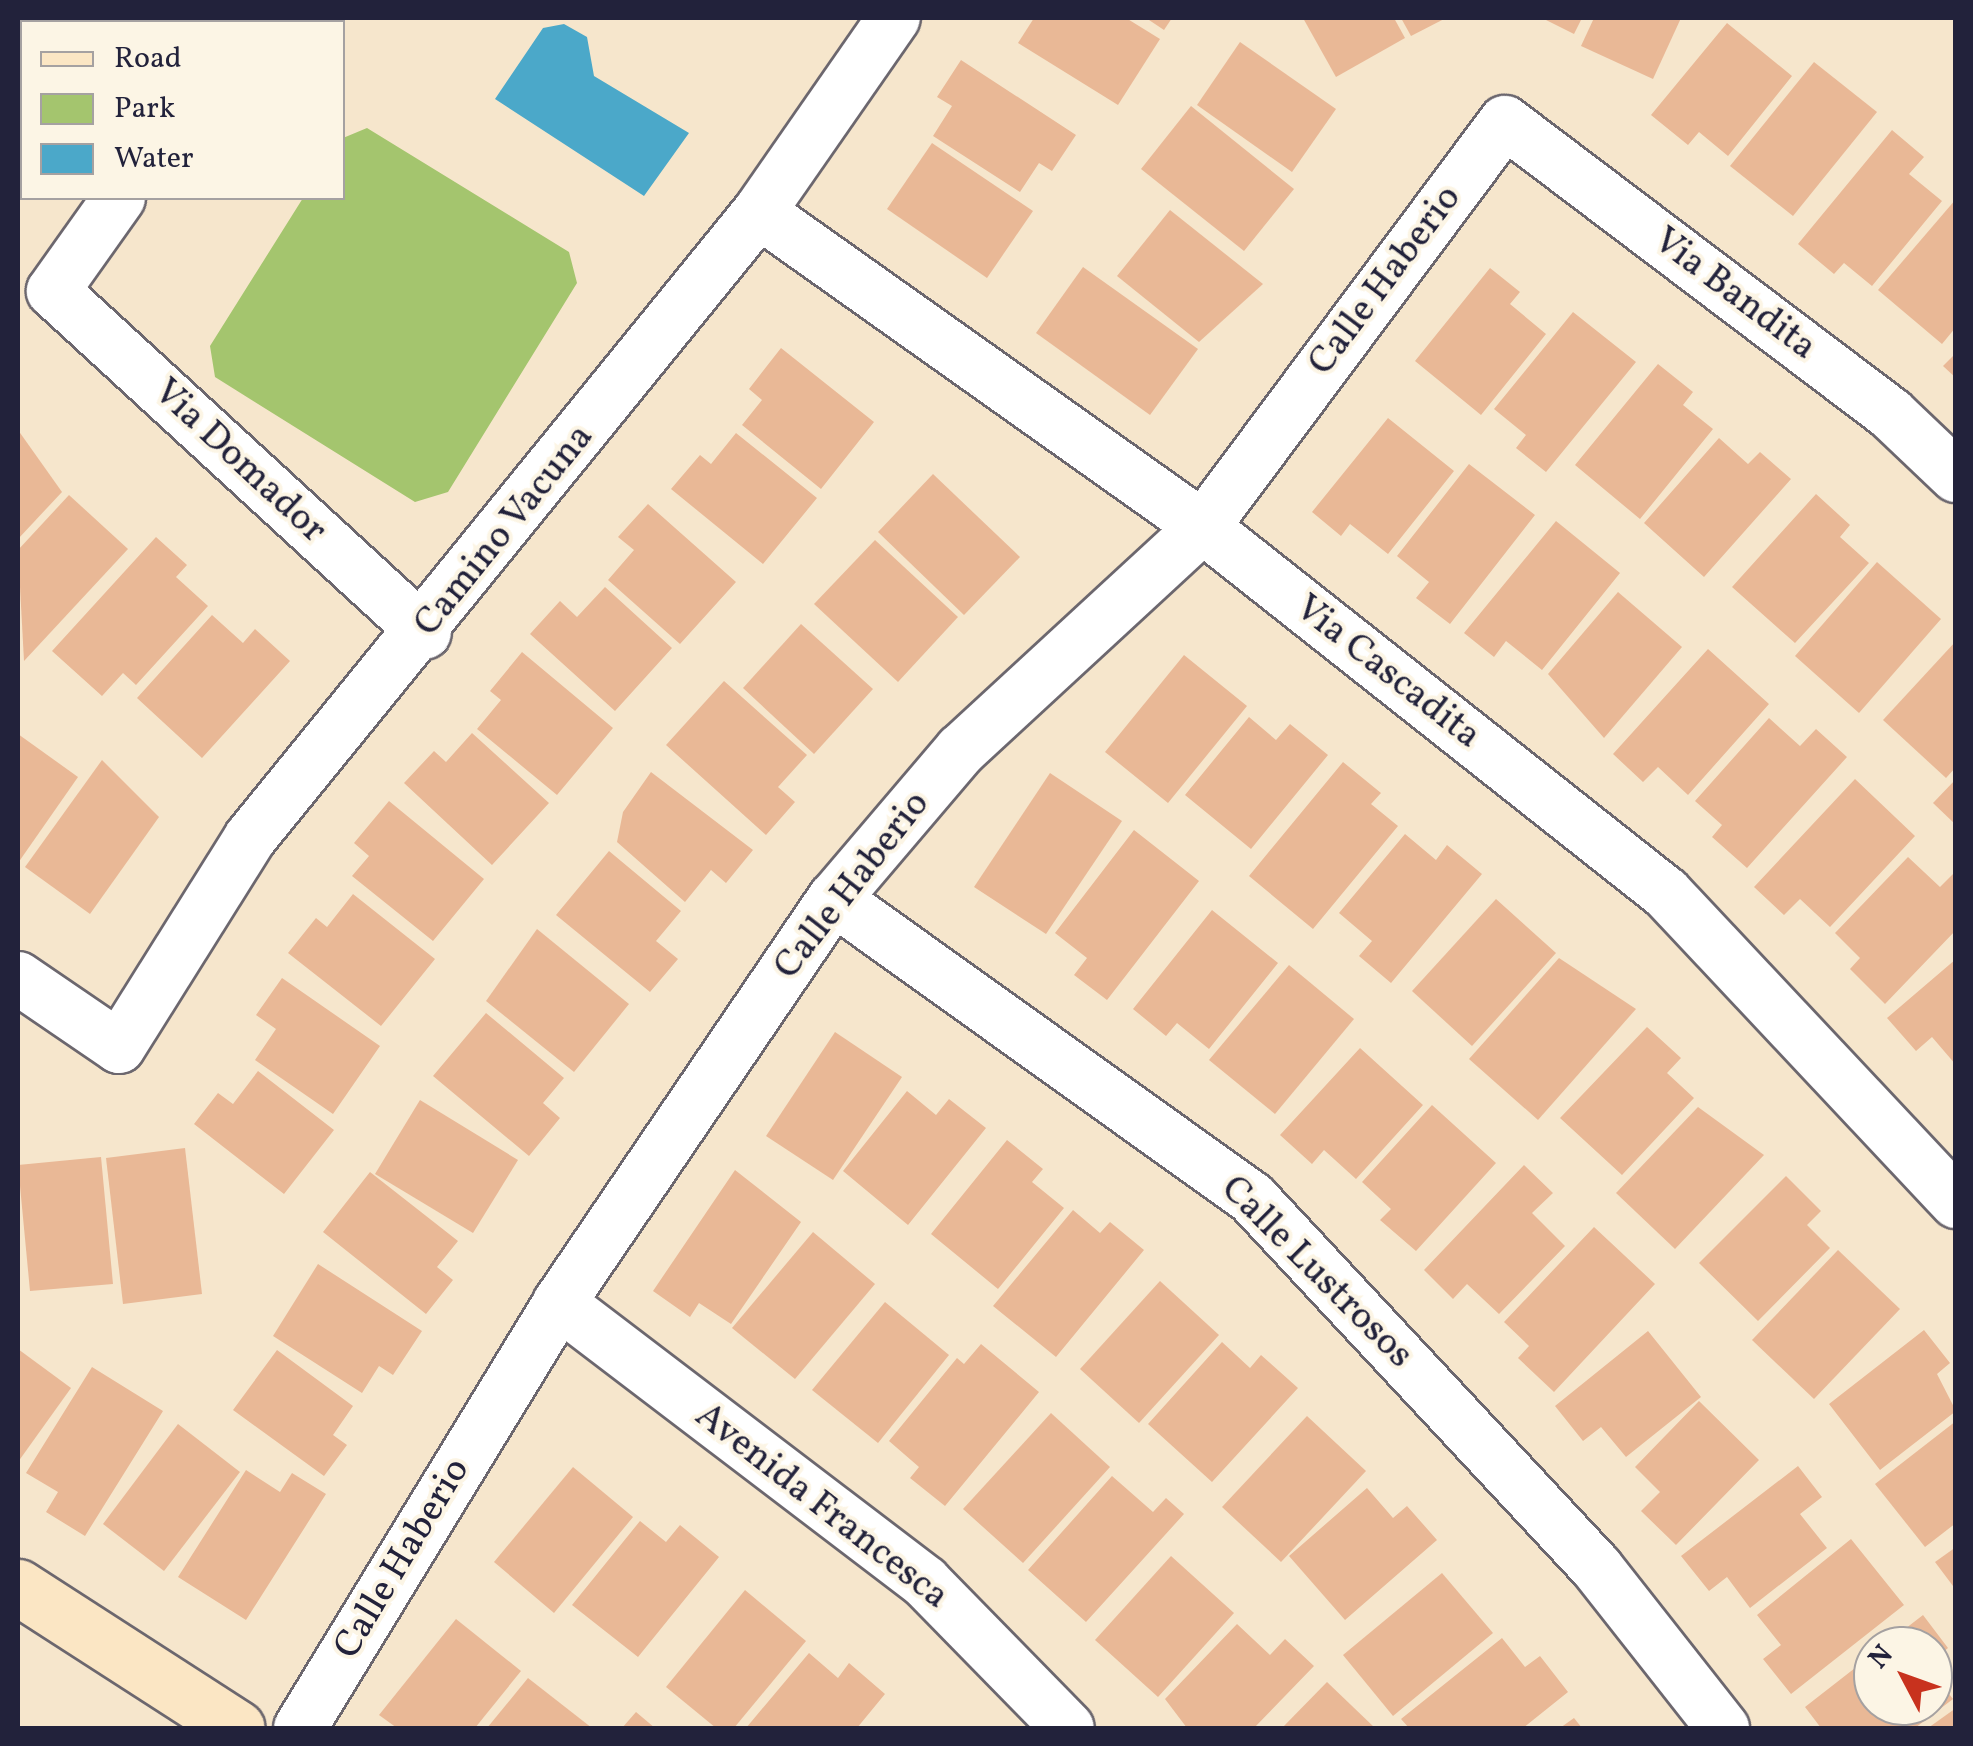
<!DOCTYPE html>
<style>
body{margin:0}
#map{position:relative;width:1973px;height:1746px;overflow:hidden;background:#f6e6cc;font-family:Vollkorn,serif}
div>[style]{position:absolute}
.green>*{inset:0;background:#a4c56e}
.water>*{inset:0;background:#4ba8c9}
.building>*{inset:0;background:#e9b896}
.roads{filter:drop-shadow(2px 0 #6c676e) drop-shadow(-2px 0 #6c676e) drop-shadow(0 2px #6c676e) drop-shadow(0 -2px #6c676e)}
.street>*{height:52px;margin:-26px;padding:0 26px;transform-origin:26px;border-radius:26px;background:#fff}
.secondary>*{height:55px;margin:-27.5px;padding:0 27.5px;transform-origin:27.5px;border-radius:27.5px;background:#fbe6c4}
span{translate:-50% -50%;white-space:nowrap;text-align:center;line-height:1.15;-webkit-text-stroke:8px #fcf5e5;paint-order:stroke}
.street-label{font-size:38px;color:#22223b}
.frame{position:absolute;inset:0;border:20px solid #22223b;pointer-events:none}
.legend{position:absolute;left:20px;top:20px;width:325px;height:180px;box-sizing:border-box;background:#fcf5e5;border:2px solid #a5a1a1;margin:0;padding:12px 18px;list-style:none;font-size:30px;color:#22223b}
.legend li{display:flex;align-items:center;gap:20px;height:50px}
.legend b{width:50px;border:2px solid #a5a1a1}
.north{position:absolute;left:1853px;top:1626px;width:100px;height:100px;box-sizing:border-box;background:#fcf5e5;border:2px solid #a5a1a1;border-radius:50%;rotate:311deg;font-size:28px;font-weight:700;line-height:40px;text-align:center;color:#22223b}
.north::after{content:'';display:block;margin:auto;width:35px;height:45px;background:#c8321e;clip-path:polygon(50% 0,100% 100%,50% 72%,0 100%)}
</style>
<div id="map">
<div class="green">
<i style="clip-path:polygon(367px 128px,569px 252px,577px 283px,448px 492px,415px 502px,215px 377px,210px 346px,303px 198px,342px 198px,343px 138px)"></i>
</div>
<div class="water">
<i style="clip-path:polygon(564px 24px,587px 37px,594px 76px,689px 133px,644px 196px,495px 99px,543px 28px)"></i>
</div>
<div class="building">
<i style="clip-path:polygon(18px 18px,116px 18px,123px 22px,22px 22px,22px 54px)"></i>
<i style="clip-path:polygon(1034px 18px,1126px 18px,1160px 39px,1118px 105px,1018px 43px)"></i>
<i style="clip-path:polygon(1146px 18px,1172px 18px,1164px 30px)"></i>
<i style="clip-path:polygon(1303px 18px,1394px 18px,1405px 38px,1336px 77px)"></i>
<i style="clip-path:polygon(1401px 18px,1446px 18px,1411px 36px)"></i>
<i style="clip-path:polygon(1542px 18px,1582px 18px,1574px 34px)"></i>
<i style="clip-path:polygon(1594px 18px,1681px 18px,1653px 79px,1581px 46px)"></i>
<i style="clip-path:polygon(1727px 23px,1792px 76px,1728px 156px,1699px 132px,1688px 145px,1651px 115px)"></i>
<i style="clip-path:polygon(1240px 42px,1336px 109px,1292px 172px,1197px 105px)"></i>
<i style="clip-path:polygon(961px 60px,1076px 135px,1052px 171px,1039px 163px,1020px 192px,933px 136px,952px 106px,937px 97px)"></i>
<i style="clip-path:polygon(18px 62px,22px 65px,22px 165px,18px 162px)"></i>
<i style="clip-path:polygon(1814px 62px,1877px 112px,1793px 216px,1730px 166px)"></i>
<i style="clip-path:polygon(1191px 106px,1294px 189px,1244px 251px,1141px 169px)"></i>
<i style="clip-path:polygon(1892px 130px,1924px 157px,1909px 174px,1942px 201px,1872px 286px,1844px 263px,1834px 274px,1798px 244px)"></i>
<i style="clip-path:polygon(932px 143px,1033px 211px,987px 278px,887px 209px)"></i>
<i style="clip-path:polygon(1956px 199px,1956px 327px,1942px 344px,1878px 290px)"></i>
<i style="clip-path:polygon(1170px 210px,1263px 284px,1199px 342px,1117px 276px)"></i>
<i style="clip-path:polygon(1083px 267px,1198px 349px,1150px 415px,1036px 333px)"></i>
<i style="clip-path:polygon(1490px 268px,1520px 292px,1510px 304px,1546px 334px,1481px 415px,1415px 361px)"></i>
<i style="clip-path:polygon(1573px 312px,1636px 362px,1546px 472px,1516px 448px,1526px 435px,1494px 409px)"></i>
<i style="clip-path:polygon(781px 348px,874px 422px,821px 489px,742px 425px,762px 400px,749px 389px)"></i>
<i style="clip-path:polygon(1956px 353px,1956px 378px,1943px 366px)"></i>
<i style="clip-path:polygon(1658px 364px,1693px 392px,1683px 405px,1713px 429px,1640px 519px,1575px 465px)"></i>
<i style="clip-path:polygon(1388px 418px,1454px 471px,1388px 554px,1350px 524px,1341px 536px,1312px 512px)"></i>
<i style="clip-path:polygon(18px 430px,62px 492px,18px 539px)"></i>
<i style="clip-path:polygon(736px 433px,817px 498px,763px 564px,671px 489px,700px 455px,711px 464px)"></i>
<i style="clip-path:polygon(1719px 438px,1748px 464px,1760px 452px,1791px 479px,1704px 577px,1644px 523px)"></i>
<i style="clip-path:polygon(1469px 464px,1535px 515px,1450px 624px,1416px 598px,1429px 582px,1397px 556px)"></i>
<i style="clip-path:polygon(933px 474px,1020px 557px,964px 615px,878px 532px)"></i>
<i style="clip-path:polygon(1816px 494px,1850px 525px,1840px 537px,1869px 563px,1795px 643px,1732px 587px)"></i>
<i style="clip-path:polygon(69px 495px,128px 549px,24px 661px,18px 550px)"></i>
<i style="clip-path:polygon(648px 504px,736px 582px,680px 644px,608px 580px,634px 550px,618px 537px)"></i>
<i style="clip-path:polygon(1556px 521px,1620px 573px,1542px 670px,1506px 641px,1494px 657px,1464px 633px)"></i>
<i style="clip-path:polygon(156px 537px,187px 565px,176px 577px,208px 606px,136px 685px,123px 673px,102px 696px,52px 651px)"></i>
<i style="clip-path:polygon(875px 540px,958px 617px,898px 682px,814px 604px)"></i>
<i style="clip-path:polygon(1877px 562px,1941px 619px,1859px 713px,1795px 656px)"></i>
<i style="clip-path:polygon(605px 587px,672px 648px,615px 711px,530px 634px,560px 601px,577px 617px)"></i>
<i style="clip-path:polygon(1618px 592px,1682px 647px,1604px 738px,1548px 674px)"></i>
<i style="clip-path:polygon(212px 615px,243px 643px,255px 629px,290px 661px,202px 758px,137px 698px)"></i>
<i style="clip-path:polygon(801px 624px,873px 689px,814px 754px,743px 688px)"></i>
<i style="clip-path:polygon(1956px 641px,1956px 767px,1946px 778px,1883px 720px)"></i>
<i style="clip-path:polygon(1708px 649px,1769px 704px,1688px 795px,1658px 767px,1643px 782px,1613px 754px)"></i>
<i style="clip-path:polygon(522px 652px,613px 728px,557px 795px,477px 729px,501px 700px,490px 691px)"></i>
<i style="clip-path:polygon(1184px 655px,1247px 706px,1168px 803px,1105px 752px)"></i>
<i style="clip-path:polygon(724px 681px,807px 755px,778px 787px,795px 802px,766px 835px,666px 745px)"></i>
<i style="clip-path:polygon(1249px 717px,1276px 740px,1290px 724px,1328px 755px,1251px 849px,1185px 795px)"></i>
<i style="clip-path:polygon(1769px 718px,1800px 746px,1816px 729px,1847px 757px,1747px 868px,1712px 837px,1722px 825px,1695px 801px)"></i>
<i style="clip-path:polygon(472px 733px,549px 803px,492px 865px,404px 783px,434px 751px,446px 762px)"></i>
<i style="clip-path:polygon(18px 734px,78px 777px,18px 863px)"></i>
<i style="clip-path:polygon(102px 760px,159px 817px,90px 914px,25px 867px)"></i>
<i style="clip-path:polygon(1343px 762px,1381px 793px,1371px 804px,1398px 826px,1313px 929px,1249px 876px)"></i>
<i style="clip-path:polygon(651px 772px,753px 850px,726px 883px,711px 870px,685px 902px,617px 842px,623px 812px)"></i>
<i style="clip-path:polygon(1050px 773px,1122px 821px,1046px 934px,974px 887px)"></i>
<i style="clip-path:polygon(1855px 779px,1915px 836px,1830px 927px,1800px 899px,1784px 915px,1754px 887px)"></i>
<i style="clip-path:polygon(1956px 779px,1956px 825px,1933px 803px)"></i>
<i style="clip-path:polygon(389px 801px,484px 879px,433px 941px,352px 876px,369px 856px,354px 843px)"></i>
<i style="clip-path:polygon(1134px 830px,1199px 881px,1107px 1000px,1074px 975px,1087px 958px,1055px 933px)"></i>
<i style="clip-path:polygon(1405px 834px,1436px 860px,1447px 845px,1482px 874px,1391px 983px,1359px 956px,1372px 941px,1339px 913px)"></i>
<i style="clip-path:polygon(609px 851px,681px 911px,656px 941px,678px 959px,650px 992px,556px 915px)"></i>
<i style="clip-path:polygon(1908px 857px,1940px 887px,1956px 871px,1956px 930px,1885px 1004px,1850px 969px,1860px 958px,1835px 933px)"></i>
<i style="clip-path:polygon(353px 894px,435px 959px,381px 1026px,288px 953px,316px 918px,327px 927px)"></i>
<i style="clip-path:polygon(1496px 899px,1556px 953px,1472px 1046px,1412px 991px)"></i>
<i style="clip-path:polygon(1212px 910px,1278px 963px,1209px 1049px,1177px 1023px,1166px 1036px,1133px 1009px)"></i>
<i style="clip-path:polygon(537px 929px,629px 1004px,574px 1072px,486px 1001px)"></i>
<i style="clip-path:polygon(1559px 958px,1636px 1009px,1538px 1120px,1469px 1059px)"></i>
<i style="clip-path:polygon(1956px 959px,1956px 1065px,1932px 1037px,1916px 1051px,1887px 1018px)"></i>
<i style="clip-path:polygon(1289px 965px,1354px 1019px,1275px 1114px,1209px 1060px)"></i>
<i style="clip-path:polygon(282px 978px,380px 1046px,333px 1114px,255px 1060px,276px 1029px,256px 1015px)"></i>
<i style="clip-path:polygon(486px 1013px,564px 1078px,543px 1103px,560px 1118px,529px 1156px,433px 1076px)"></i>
<i style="clip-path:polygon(1647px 1027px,1681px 1058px,1667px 1073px,1694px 1098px,1622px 1175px,1560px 1118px)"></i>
<i style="clip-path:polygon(835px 1032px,902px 1077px,833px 1180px,766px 1136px)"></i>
<i style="clip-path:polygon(1360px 1048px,1423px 1105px,1356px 1179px,1324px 1150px,1312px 1164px,1280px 1135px)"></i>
<i style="clip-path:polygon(258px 1071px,334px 1130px,284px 1194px,194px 1124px,218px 1093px,233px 1104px)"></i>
<i style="clip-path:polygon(907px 1091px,936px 1115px,949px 1099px,986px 1128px,908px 1225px,843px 1171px)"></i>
<i style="clip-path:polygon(420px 1100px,518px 1160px,473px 1233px,375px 1174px)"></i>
<i style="clip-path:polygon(1432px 1105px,1496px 1163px,1416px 1251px,1380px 1220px,1391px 1209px,1362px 1182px)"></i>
<i style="clip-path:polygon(1698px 1107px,1764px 1155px,1675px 1249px,1616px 1193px)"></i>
<i style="clip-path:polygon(1007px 1140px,1043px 1169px,1032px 1182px,1064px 1208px,998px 1289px,931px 1234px)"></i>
<i style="clip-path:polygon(185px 1148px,202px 1294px,123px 1304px,106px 1158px)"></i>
<i style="clip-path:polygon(101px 1157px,113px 1284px,30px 1291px,18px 1165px)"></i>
<i style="clip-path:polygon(1524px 1165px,1553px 1193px,1532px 1213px,1565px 1246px,1499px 1314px,1467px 1284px,1453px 1299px,1424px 1270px)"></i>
<i style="clip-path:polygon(735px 1170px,801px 1222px,731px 1324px,699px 1303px,690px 1317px,653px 1291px)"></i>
<i style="clip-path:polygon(370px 1172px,458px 1241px,437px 1267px,453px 1280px,426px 1314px,323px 1232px)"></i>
<i style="clip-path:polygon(1786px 1176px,1821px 1211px,1807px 1225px,1830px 1248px,1758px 1321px,1699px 1263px)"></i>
<i style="clip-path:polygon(1073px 1210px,1100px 1233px,1110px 1222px,1144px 1250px,1056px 1357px,993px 1306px)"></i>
<i style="clip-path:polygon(1594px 1227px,1655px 1284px,1554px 1392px,1518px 1358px,1529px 1346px,1504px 1322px)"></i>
<i style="clip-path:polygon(813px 1232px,875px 1284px,795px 1379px,732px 1328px)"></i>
<i style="clip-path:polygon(1838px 1250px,1900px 1309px,1814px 1399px,1752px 1340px)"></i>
<i style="clip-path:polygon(318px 1264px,422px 1331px,393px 1375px,379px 1366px,362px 1393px,273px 1336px)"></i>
<i style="clip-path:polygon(1160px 1281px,1219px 1335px,1139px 1423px,1080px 1369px)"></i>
<i style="clip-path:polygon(885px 1302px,949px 1355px,878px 1443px,812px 1390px)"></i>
<i style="clip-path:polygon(1924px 1330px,1950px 1363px,1937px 1374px,1956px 1411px,1880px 1470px,1829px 1404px)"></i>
<i style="clip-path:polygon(1648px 1331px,1701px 1397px,1626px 1457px,1601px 1427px,1583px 1441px,1555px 1406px)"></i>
<i style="clip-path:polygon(1222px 1342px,1250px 1368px,1261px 1355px,1298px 1388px,1212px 1482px,1148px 1424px)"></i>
<i style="clip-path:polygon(981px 1344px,1039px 1392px,945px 1506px,910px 1478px,919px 1467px,889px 1441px,957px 1358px,964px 1364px)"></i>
<i style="clip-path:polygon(18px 1349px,71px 1388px,18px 1462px)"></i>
<i style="clip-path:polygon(277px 1350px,353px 1406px,333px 1435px,347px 1445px,324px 1476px,233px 1410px)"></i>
<i style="clip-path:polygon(92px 1367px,163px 1411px,85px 1536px,46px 1512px,58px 1492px,26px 1473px)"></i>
<i style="clip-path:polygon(1699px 1401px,1759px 1460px,1676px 1545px,1641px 1511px,1660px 1492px,1635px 1467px)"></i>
<i style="clip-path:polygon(1051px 1413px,1110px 1467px,1023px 1563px,963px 1509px)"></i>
<i style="clip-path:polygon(1307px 1416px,1366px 1471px,1281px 1562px,1222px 1507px)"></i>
<i style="clip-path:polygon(1956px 1421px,1956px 1523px,1925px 1547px,1875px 1484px)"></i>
<i style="clip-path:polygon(178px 1424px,240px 1472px,164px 1571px,103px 1524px)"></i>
<i style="clip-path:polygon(1798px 1466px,1822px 1497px,1800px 1514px,1827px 1548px,1750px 1608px,1727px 1577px,1709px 1591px,1681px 1556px)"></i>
<i style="clip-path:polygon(573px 1467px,633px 1517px,554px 1613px,494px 1562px)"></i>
<i style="clip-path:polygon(246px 1470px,280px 1492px,292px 1473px,326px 1494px,246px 1620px,178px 1577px)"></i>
<i style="clip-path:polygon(1112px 1476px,1153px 1512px,1166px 1498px,1184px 1514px,1086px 1622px,1028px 1570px)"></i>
<i style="clip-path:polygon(1367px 1488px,1393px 1518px,1407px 1506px,1437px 1540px,1345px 1620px,1289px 1556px)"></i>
<i style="clip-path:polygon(640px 1521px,666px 1542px,680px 1525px,719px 1557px,638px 1657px,572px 1605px)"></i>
<i style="clip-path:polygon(1851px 1539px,1904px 1605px,1791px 1694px,1763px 1659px,1781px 1645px,1757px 1615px)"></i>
<i style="clip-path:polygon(1956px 1547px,1956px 1590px,1935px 1562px)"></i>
<i style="clip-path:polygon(1171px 1556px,1234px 1613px,1158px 1697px,1095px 1640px)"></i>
<i style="clip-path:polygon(1442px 1573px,1493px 1633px,1393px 1716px,1343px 1655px)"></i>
<i style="clip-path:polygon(745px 1590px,806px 1641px,734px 1728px,716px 1728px,666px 1687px)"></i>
<i style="clip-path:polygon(1923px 1615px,1948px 1648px,1933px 1660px,1933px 1646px,1883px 1646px)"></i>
<i style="clip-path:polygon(456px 1619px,521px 1671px,475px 1728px,397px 1728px,379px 1715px)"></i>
<i style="clip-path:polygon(1237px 1624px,1270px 1655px,1285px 1639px,1314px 1666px,1254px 1728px,1187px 1728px,1165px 1699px)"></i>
<i style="clip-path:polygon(1502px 1638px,1525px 1667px,1540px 1656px,1568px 1692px,1523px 1728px,1409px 1728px,1401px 1719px)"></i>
<i style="clip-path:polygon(809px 1653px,838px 1678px,849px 1663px,885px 1694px,857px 1728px,746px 1728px)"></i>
<i style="clip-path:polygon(1873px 1654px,1873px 1706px,1933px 1706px,1933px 1674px,1953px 1699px,1915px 1728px,1821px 1728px,1805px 1707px)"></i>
<i style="clip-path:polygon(528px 1678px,592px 1728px,487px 1728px)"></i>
<i style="clip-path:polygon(1327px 1682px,1375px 1728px,1282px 1728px)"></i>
<i style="clip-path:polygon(1956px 1708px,1956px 1728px,1928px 1728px)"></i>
<i style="clip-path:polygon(636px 1712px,655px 1728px,622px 1728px)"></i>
<i style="clip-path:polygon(1574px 1718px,1582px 1728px,1560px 1728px)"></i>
</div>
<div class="roads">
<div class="street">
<i style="left:242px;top:22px;width:5px;rotate:-53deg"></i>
<i style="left:119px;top:198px;width:114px;rotate:125.4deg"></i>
<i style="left:53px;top:291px;width:505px;rotate:42.59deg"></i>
<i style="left:759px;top:212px;width:544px;rotate:35.35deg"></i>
<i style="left:1203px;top:527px;width:590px;rotate:38.33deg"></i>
<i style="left:1666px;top:893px;width:424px;rotate:46.8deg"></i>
<i style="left:834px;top:899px;width:514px;rotate:35.58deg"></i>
<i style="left:1252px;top:1198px;width:506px;rotate:47deg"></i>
<i style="left:1597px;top:1568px;width:204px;rotate:51.8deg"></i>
<i style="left:18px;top:978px;width:122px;rotate:34.3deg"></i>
<i style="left:119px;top:1047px;width:247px;rotate:-57.9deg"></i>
<i style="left:250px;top:838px;width:807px;rotate:-50.89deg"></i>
<i style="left:759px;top:212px;width:236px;rotate:-55.2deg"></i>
<i style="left:559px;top:1303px;width:460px;rotate:37.3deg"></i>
<i style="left:925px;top:1582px;width:204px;rotate:45.6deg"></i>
<i style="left:300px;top:1728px;width:498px;rotate:-58.6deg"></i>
<i style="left:559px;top:1303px;width:489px;rotate:-55.8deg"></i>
<i style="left:834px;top:899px;width:196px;rotate:-49.6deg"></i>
<i style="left:961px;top:750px;width:329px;rotate:-42.7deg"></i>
<i style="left:1203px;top:527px;width:505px;rotate:-53.29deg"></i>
<i style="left:1505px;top:122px;width:484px;rotate:37.1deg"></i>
<i style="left:1891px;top:414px;width:90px;rotate:43.6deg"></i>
</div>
<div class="secondary">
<i style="left:18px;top:1587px;width:260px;rotate:32.8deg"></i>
</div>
</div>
<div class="street-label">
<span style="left:1386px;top:281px;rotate:-53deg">Calle Haberio</span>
<span style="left:1734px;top:295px;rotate:37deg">Via Bandita</span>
<span style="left:239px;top:462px;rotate:43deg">Via Domador</span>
<span style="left:505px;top:531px;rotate:-51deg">Camino Vacuna</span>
<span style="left:1387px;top:673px;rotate:38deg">Via Cascadita</span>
<span style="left:853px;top:886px;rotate:-52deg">Calle Haberio</span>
<span style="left:1316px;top:1273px;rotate:45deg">Calle Lustrosos</span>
<span style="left:821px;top:1507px;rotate:38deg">Avenida Francesca</span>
<span style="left:403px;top:1559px;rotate:-59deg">Calle Haberio</span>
</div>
<div class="frame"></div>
<ul class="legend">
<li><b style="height:12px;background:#fbe6c4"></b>Road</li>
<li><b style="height:28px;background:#a4c56e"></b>Park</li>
<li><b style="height:28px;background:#4ba8c9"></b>Water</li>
</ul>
<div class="north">N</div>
</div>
